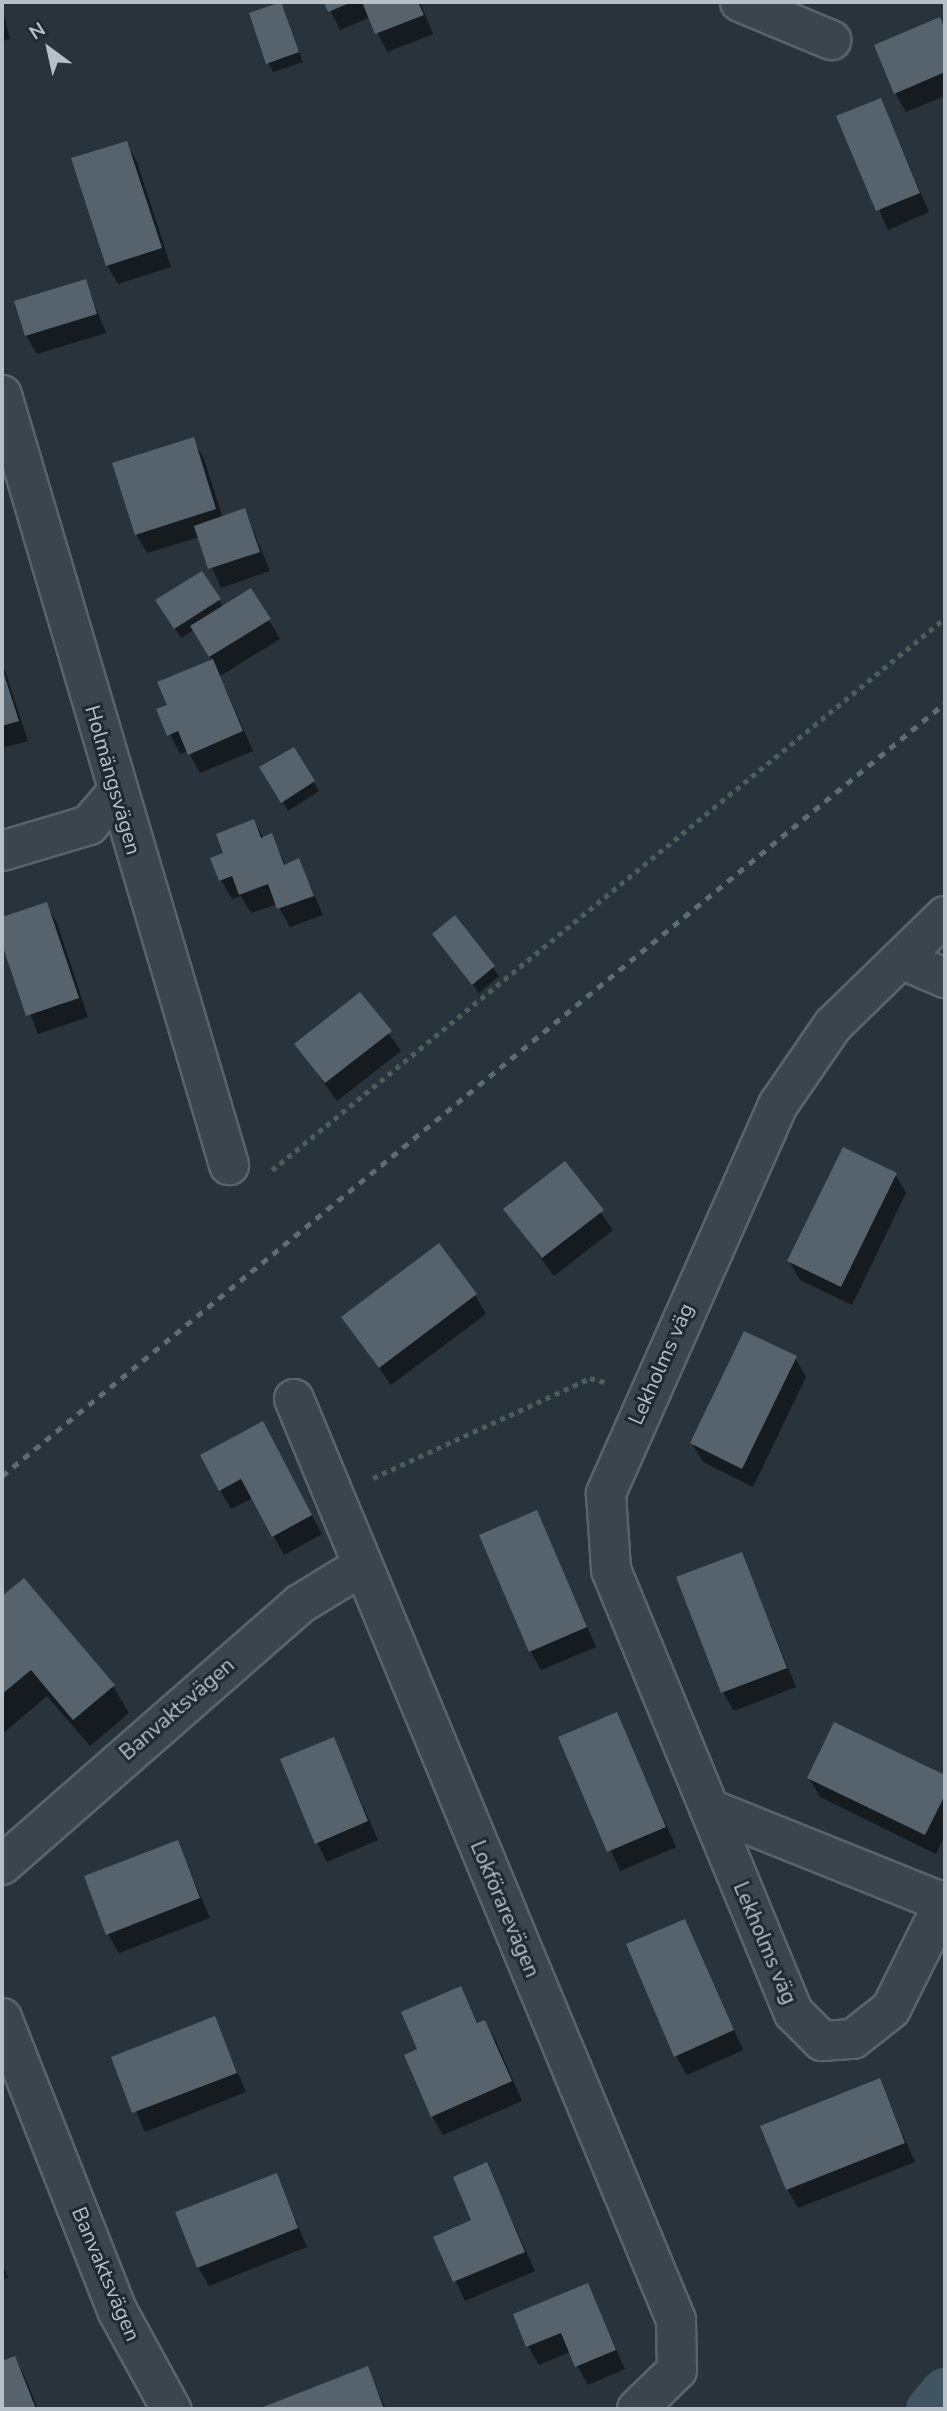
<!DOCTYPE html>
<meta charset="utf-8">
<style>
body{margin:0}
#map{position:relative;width:947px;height:2411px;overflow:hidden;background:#28333b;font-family:"Nunito Sans",sans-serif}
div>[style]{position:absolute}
.shadow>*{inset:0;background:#0007}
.canal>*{height:49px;margin:-24.5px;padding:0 24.5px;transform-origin:24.5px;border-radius:24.5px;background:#405462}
.building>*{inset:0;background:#56626c}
.path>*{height:4.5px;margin-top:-2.25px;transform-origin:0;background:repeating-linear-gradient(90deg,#4b5e5c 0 5px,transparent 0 10px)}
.roads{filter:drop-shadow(2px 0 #59636a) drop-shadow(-2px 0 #59636a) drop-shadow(0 2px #59636a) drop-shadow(0 -2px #59636a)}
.minor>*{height:38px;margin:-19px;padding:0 19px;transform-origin:19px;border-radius:19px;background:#3b454c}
.rail>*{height:5px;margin-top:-2.5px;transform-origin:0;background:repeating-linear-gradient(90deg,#606c74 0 7px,transparent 0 14px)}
span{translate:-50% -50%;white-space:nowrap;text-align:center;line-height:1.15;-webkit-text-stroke:6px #202a31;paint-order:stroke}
.street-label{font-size:21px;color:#b7c0c7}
.frame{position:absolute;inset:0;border:4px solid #b7c0c7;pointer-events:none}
.north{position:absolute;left:14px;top:14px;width:70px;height:70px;-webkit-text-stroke:5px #202a31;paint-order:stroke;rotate:327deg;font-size:19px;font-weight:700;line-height:28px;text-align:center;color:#b7c0c7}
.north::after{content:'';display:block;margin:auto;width:24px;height:32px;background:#b7c0c7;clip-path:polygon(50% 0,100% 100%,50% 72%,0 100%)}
</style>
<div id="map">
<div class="shadow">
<i style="clip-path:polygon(326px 2px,420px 2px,433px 34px,387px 52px,370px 17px,340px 30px)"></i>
<i style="clip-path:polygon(280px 4px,303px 62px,273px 72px,268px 63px)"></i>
<i style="clip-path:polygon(2px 8px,10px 39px,2px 41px)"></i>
<i style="clip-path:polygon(939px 19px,945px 30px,945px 96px,906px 112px,895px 93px)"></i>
<i style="clip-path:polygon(881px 100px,929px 212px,888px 230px,839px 117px)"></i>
<i style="clip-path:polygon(126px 143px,137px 162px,171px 267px,118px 284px,107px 265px)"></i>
<i style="clip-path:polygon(85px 281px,106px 333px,37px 354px,26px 335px)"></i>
<i style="clip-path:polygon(193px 440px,204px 459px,223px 518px,245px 510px,270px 571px,221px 588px,199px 537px,147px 553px,136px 534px)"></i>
<i style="clip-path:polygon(202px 573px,223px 607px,269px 620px,280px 639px,220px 676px,253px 751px,200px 773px,188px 751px,180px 754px,158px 710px,169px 706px,213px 661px,194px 630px,181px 638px,163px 610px)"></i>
<i style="clip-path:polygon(2px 662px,28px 741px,2px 748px)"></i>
<i style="clip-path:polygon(293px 749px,319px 791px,288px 811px,262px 768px)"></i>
<i style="clip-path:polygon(254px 821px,264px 839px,271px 836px,286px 866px,299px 861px,323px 915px,290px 927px,277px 904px,251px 913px,241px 896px,232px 899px,221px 880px,225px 854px)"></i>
<i style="clip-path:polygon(46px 904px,57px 923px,88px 1017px,38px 1034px,2px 939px,2px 919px)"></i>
<i style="clip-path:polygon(454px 918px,499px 976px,479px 993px,434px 935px)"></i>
<i style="clip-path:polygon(360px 994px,401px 1051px,337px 1101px,296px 1044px)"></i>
<i style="clip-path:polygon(564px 1163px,613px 1230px,554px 1276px,505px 1209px)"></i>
<i style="clip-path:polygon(895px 1174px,906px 1193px,852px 1305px,800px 1280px,789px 1261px)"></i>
<i style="clip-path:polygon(475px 1295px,486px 1314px,391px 1385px,343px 1317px)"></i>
<i style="clip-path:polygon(795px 1358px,806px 1377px,753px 1487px,703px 1462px,692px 1443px)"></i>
<i style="clip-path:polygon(273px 1443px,322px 1534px,284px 1555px,253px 1498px,231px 1509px,220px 1490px)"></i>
<i style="clip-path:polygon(537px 1512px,596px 1647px,541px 1670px,530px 1651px)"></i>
<i style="clip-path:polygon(741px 1554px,796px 1687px,734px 1711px,723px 1692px)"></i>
<i style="clip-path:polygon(24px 1580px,113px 1686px,129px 1713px,90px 1746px,47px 1696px,2px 1734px,2px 1599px)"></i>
<i style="clip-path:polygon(616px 1714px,676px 1847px,620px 1871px,560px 1738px)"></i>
<i style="clip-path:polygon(835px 1724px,945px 1777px,945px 1835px,936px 1854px,820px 1797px,809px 1778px)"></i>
<i style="clip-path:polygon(333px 1739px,378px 1840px,327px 1862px,317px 1843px)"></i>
<i style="clip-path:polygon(177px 1842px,210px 1918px,119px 1953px,108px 1934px)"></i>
<i style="clip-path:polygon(685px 1921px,743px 2050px,687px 2075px,676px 2056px)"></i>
<i style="clip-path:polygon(460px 1988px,479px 2025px,485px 2022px,496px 2041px,522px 2101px,443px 2135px,432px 2116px,419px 2050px)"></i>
<i style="clip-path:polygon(214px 2018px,246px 2092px,145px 2132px,113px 2058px)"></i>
<i style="clip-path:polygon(879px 2081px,915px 2162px,798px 2208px,787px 2189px)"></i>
<i style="clip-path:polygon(487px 2165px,535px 2271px,465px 2301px,435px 2237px,474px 2221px)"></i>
<i style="clip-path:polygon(276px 2175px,307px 2247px,209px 2286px,198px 2267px)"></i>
<i style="clip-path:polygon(2px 2262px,8px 2278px,2px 2280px)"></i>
<i style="clip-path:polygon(587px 2285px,625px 2369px,588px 2385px,570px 2352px,539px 2365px,528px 2346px)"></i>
<i style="clip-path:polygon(15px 2358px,25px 2377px,38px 2409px,2px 2409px,2px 2363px)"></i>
<i style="clip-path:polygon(367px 2368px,386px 2409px,266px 2409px,266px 2408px)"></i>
</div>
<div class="canal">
<i style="left:930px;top:2409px;width:23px;rotate:-49deg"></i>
</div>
<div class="building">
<i style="clip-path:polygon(281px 2px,299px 52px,266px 64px,249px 13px)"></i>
<i style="clip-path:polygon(324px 2px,352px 2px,328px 12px)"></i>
<i style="clip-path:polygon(362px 2px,418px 2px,424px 15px,375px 34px)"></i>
<i style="clip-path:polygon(940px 17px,945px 30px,945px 72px,894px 94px,874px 45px)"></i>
<i style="clip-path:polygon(881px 98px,920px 193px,876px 211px,836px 116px)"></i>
<i style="clip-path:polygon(127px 141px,162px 248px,106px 266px,71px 158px)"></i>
<i style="clip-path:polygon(86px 279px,97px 314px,25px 336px,14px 301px)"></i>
<i style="clip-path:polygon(194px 437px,216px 509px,135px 535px,112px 463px)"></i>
<i style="clip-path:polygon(245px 508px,260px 552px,208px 569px,194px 526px)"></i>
<i style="clip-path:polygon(202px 571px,221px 599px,174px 629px,155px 600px)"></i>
<i style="clip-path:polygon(251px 588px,271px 619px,209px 657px,190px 626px)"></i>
<i style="clip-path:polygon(213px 659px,243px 731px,188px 755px,178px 731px,167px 736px,156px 709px,167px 705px,157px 682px)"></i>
<i style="clip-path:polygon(2px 668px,19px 721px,2px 726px)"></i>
<i style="clip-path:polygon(294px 747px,315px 781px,281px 803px,259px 767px)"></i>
<i style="clip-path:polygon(254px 819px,261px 838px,272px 833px,284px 865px,299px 858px,314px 896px,277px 909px,268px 884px,239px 895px,232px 876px,219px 881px,210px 858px,223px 853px,216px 834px)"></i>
<i style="clip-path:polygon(47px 902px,79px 998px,26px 1016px,2px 944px,2px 917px)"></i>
<i style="clip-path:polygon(455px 915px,495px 966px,472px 985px,432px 934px)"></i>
<i style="clip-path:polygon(360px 992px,392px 1031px,325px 1083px,294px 1044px)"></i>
<i style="clip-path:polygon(843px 1147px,897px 1173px,841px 1287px,787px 1261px)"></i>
<i style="clip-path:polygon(565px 1161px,604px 1210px,542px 1258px,503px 1209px)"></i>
<i style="clip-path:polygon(439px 1243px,477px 1294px,379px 1368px,341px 1317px)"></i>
<i style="clip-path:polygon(744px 1331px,797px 1356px,742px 1469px,690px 1443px)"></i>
<i style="clip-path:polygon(263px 1421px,312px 1515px,272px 1537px,241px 1479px,219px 1491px,200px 1455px)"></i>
<i style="clip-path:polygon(537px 1510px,587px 1627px,529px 1652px,479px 1535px)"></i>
<i style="clip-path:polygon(742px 1552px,787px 1668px,721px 1693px,676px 1577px)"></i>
<i style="clip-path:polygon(24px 1578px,115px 1685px,73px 1720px,31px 1670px,2px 1694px,2px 1596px)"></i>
<i style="clip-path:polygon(617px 1712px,666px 1827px,607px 1852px,558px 1737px)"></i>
<i style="clip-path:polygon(834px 1722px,945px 1775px,945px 1795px,925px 1835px,807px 1778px)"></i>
<i style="clip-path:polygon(334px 1737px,368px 1821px,315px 1844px,280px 1759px)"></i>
<i style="clip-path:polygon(178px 1840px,200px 1898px,106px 1935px,84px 1876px)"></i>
<i style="clip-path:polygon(685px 1919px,734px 2030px,674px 2057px,626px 1944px)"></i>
<i style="clip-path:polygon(461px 1986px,477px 2023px,485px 2020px,512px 2081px,431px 2117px,404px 2055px,417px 2049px,401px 2012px)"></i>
<i style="clip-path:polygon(215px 2016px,237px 2073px,132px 2113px,111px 2057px)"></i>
<i style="clip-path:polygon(880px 2078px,905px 2143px,786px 2190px,760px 2126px)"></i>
<i style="clip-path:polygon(487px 2162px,525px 2252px,453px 2282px,433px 2237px,471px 2220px,453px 2177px)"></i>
<i style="clip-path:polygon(277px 2173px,298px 2228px,197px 2268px,175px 2212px)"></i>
<i style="clip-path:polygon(588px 2283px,616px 2350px,575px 2367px,561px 2333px,526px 2347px,513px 2314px)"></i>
<i style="clip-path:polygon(15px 2356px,36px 2409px,2px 2409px,2px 2361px)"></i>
<i style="clip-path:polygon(368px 2366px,384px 2409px,264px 2409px,263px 2407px)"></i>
</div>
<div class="path">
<i style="left:272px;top:1170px;width:870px;rotate:-39.36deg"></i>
<i style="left:373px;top:1478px;width:239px;rotate:-24.7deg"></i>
<i style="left:590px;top:1378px;width:18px;rotate:16deg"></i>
</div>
<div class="roads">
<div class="minor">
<i style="left:740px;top:2px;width:99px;rotate:22.7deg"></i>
<i style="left:2px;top:395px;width:803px;rotate:73.57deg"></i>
<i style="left:2px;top:851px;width:91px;rotate:-16.6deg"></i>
<i style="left:89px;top:825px;width:42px;rotate:-49.8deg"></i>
<i style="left:945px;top:916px;width:156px;rotate:135.8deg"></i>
<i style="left:833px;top:1025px;width:97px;rotate:124.5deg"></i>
<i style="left:778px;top:1105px;width:425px;rotate:113.9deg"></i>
<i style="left:606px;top:1494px;width:76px;rotate:86.2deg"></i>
<i style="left:611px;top:1570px;width:479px;rotate:67.6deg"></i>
<i style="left:794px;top:2013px;width:40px;rotate:45deg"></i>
<i style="left:822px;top:2041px;width:31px;rotate:-4deg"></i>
<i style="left:853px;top:2039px;width:48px;rotate:-38.3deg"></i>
<i style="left:891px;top:2009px;width:122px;rotate:-63.6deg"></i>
<i style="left:901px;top:959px;width:48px;rotate:23.4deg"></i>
<i style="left:294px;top:1399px;width:997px;rotate:67.47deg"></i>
<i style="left:676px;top:2320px;width:50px;rotate:88.9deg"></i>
<i style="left:677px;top:2370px;width:56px;rotate:135.7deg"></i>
<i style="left:710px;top:1809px;width:252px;rotate:21.9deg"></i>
<i style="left:2px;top:1865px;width:396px;rotate:-41.2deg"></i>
<i style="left:300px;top:1604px;width:73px;rotate:-31.5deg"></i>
<i style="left:2px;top:2018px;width:316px;rotate:68.5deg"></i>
<i style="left:118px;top:2312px;width:111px;rotate:61.3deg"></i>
</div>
</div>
<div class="rail">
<i style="left:2px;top:1476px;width:1219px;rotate:-39.34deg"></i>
</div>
<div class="street-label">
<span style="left:113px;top:780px;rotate:74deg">Holmängsvägen</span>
<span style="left:661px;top:1364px;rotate:-66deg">Lekholms väg</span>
<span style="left:177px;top:1709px;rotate:-41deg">Banvaktsvägen</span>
<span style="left:505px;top:1909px;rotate:67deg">Lokförarevägen</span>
<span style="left:765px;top:1943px;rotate:67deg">Lekholms väg</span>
<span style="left:106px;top:2274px;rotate:67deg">Banvaktsvägen</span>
</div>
<div class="frame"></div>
<div class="north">N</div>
</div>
